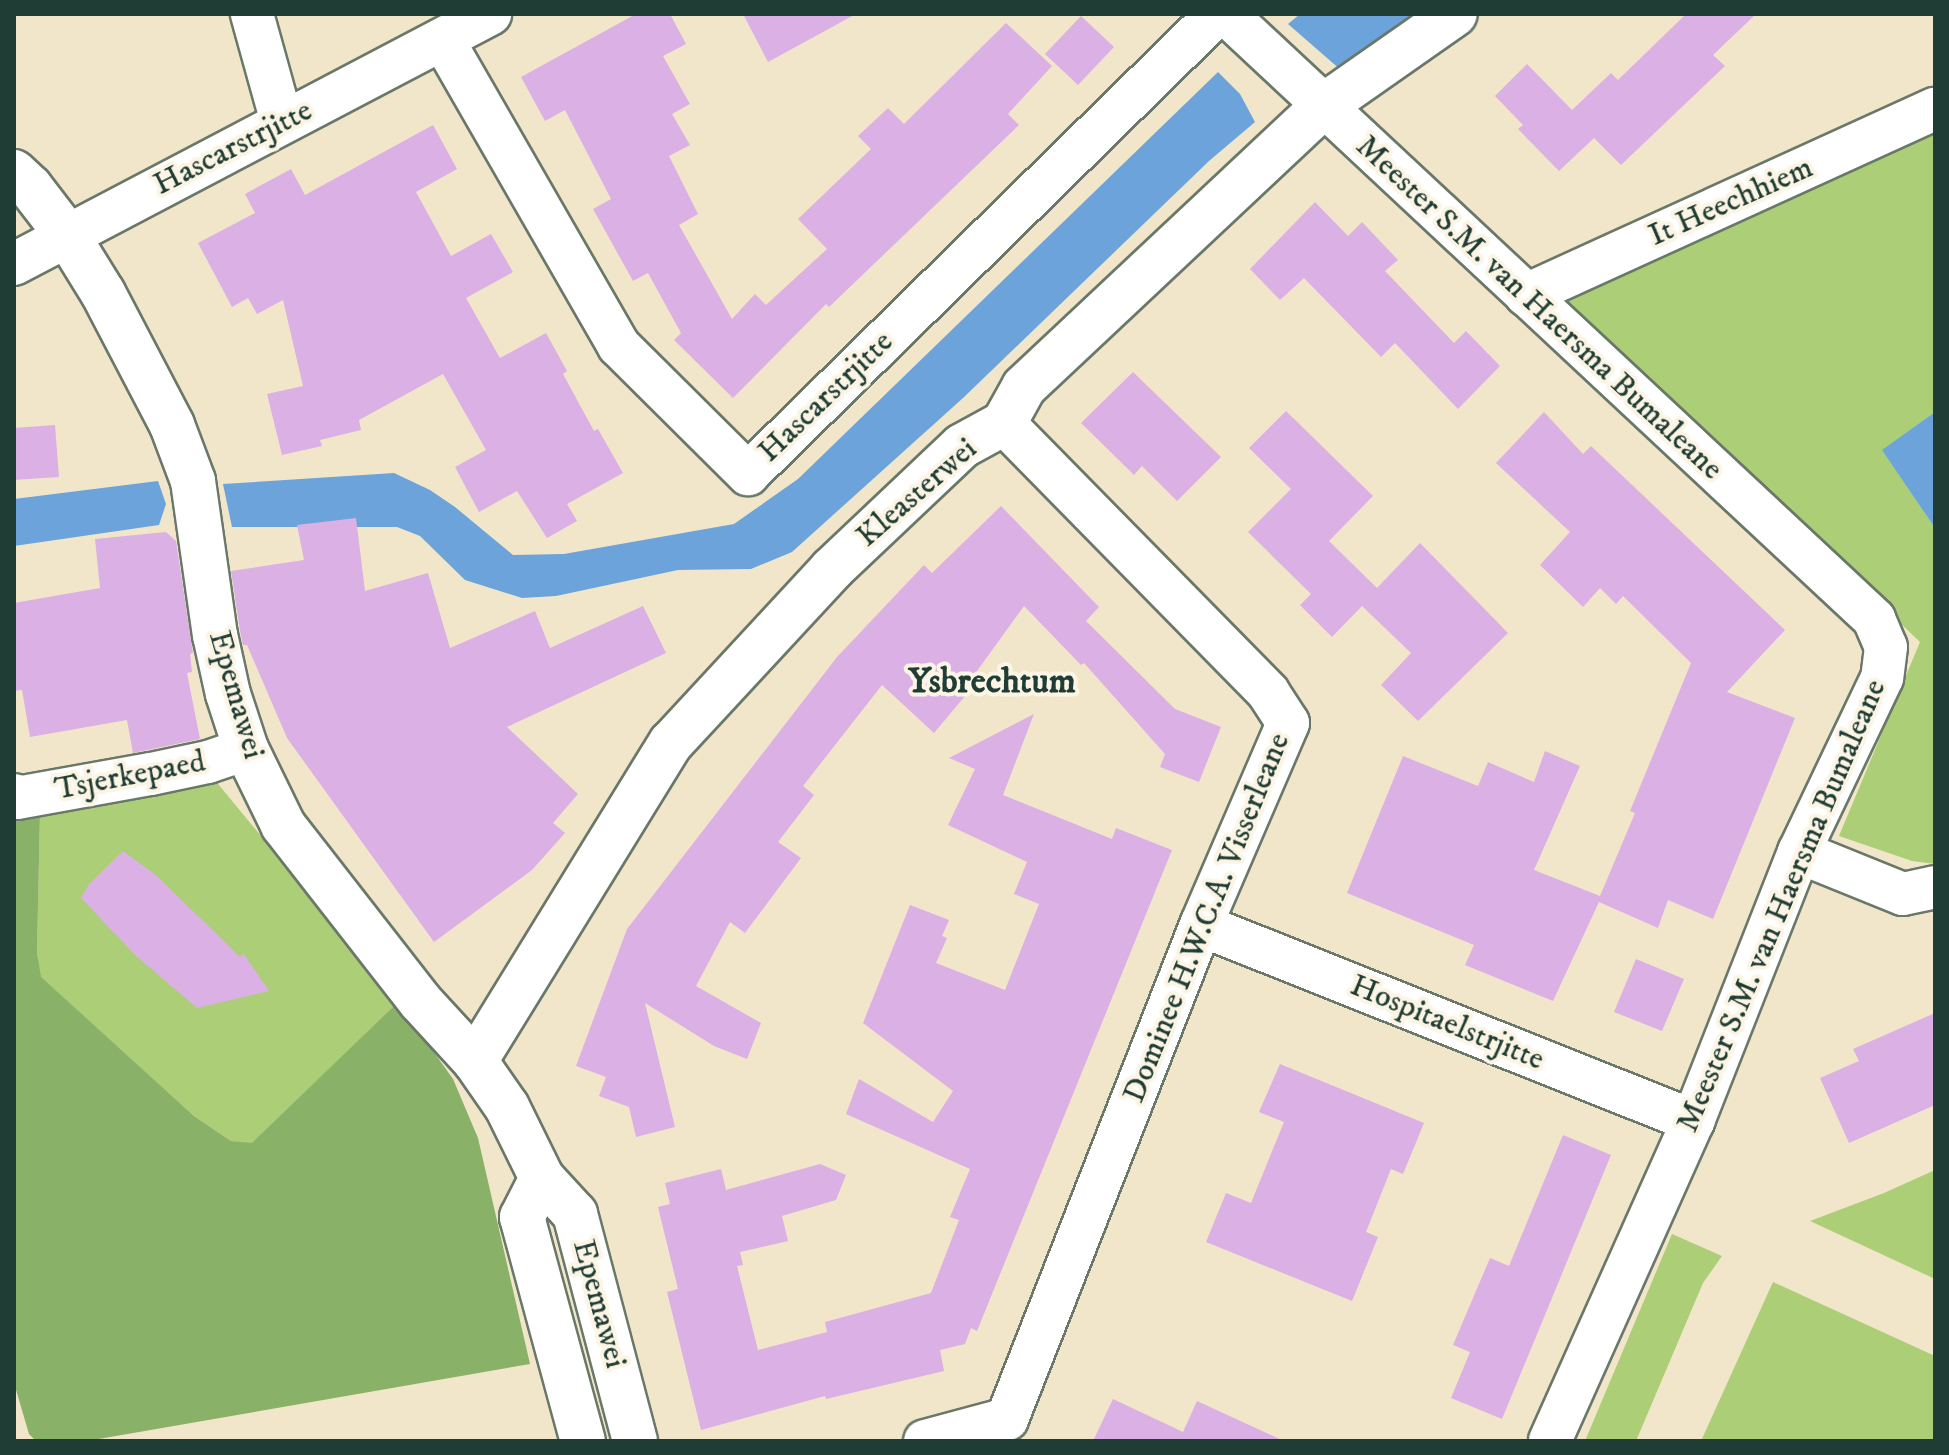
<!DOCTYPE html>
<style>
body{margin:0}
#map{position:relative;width:1949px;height:1455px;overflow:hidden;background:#f2e6ca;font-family:"IM FELL DW Pica",serif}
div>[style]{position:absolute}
.green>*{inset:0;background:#acce76}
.forest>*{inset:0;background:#89b167}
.water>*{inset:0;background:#6ca3da}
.building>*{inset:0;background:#dab0e5}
.roads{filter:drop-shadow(2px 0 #697868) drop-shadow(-2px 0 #697868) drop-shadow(0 2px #697868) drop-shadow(0 -2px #697868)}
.minor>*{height:42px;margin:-21px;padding:0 21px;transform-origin:21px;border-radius:21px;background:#fff}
.tertiary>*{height:44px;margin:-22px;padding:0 22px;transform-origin:22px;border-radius:22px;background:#fff}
span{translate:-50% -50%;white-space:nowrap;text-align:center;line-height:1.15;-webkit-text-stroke:8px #fcf5e5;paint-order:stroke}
.street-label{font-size:32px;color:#1f3d34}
.quarter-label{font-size:36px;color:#1f3d34;font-weight:700}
.frame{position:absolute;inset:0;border:16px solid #1f3d34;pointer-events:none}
</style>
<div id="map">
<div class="green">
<i style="clip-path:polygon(1935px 129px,1935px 412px,1883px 450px,1935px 528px,1935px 864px,1912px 861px,1839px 836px,1920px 642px,1564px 301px)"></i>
<i style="clip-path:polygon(214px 779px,398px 1002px,252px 1144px,231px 1141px,194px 1116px,40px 977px,37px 953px,40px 813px)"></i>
<i style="clip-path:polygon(1935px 1170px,1935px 1279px,1810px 1221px,1884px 1193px)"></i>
<i style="clip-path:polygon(1672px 1234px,1722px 1256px,1703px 1283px,1636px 1441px,1585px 1441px)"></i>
<i style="clip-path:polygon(1773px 1282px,1935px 1356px,1935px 1441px,1701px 1441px)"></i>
</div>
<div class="forest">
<i style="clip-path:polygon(14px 790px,40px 813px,37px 953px,41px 977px,194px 1116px,231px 1141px,252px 1143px,398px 1002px,453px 1079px,478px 1138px,530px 1364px,87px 1441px,36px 1441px,29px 1434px,14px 1383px)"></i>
</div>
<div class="water">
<i style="clip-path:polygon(1300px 14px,1419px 14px,1342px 71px,1288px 24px)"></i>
<i style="clip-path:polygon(1218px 72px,1240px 94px,1255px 122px,1209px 161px,963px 398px,792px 552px,751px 569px,678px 570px,556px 596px,522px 598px,465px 580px,420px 536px,397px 527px,232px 527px,223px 484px,394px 473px,430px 490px,455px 507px,513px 555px,564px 554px,734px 524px,798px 479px)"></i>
<i style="clip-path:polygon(1935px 412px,1935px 528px,1882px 450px)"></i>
<i style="clip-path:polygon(158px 481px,166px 504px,159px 525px,14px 546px,14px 499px)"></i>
</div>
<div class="building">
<i style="clip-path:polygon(636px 14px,670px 14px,686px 44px,663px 56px,690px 104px,672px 114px,690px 145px,669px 156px,698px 214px,679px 225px,732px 319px,755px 294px,766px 305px,827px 249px,798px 219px,871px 149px,858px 136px,888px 108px,904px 124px,1006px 23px,1052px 66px,1008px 114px,1019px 125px,829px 307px,826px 304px,733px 398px,674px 340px,681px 333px,648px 273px,633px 281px,593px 209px,611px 199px,565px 110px,545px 121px,521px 77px)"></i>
<i style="clip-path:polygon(743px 14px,856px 14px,768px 62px)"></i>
<i style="clip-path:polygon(1686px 14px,1756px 14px,1713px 55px,1725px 66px,1621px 165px,1594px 138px,1559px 171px,1518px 129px,1523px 125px,1495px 96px,1527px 64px,1572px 110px,1611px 73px,1618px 80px)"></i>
<i style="clip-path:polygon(1081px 16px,1114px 47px,1078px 85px,1045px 54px)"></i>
<i style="clip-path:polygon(433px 125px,457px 169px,416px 192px,451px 256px,491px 234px,513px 272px,466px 298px,500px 358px,546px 333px,567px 371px,563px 374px,594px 431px,598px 429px,623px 473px,567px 504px,577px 521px,547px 538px,517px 491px,479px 512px,455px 467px,486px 450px,443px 374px,359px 420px,361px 430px,320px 440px,322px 446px,282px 455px,267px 394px,303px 386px,283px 300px,257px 314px,248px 298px,232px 307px,198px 243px,255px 213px,245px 194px,291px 169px,305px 195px)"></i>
<i style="clip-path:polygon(1315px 202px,1348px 236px,1362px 222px,1398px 260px,1385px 271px,1454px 343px,1466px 331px,1500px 366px,1458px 409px,1395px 343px,1381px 357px,1304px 278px,1280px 300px,1250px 269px)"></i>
<i style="clip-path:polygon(1133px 372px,1221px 457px,1177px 501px,1142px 466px,1134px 475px,1081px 423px)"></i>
<i style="clip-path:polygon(1286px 411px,1373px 496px,1329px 541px,1377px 588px,1420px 543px,1508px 633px,1418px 721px,1381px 685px,1411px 653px,1362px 606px,1332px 637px,1300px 605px,1311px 594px,1248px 532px,1291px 489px,1249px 448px)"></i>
<i style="clip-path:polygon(1544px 412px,1583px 454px,1591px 446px,1785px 630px,1727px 692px,1795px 718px,1713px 919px,1668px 900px,1658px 928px,1599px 902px,1553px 1001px,1465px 965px,1474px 945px,1347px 893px,1403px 756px,1478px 786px,1488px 762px,1534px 782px,1545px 751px,1580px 766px,1534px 870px,1600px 896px,1635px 813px,1630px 811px,1691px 663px,1623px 596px,1616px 604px,1600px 588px,1583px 607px,1540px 565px,1570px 532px,1496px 463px)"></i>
<i style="clip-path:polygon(55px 425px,59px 477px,14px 480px,14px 428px)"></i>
<i style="clip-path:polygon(1001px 506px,1099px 607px,1086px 621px,1175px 709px,1221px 727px,1199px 782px,1160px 767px,1165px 754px,1084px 663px,1081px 665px,1024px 606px,972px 678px,976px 683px,934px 733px,882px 685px,803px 786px,814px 795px,778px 842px,801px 858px,745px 933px,730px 922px,696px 986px,761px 1023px,747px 1059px,714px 1046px,645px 1003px,675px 1127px,636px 1137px,629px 1107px,599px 1096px,606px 1077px,576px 1066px,627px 929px,837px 657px,924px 565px,932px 573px)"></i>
<i style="clip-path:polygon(356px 518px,365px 591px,428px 573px,450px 648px,535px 611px,550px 648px,643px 606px,666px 653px,507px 727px,578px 794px,553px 823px,565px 833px,532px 870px,434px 942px,287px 738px,247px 645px,243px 645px,240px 631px,231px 571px,304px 560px,297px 525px)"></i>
<i style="clip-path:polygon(166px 532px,176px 541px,193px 653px,190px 654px,192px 672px,187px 673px,200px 739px,133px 753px,127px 720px,30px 737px,22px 690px,14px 691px,14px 603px,100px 588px,95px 539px)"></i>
<i style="clip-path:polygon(1034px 714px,1003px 795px,1112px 839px,1116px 828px,1172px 850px,977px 1331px,971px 1328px,965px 1344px,940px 1350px,944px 1371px,826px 1399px,825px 1396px,701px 1430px,667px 1292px,678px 1289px,658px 1207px,670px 1204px,665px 1183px,721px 1169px,726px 1190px,820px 1164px,846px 1175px,836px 1200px,782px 1216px,788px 1241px,740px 1252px,743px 1265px,737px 1266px,758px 1350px,827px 1332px,825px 1322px,931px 1293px,959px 1220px,950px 1217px,970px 1169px,846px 1114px,859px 1079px,933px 1122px,953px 1091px,863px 1023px,910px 905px,949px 920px,942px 936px,947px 938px,936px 963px,1005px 990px,1039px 904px,1014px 894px,1027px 862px,948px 825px,975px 769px,949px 758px)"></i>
<i style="clip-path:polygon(123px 851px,157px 876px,240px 957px,243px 953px,269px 991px,197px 1008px,135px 955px,81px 898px,89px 884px)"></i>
<i style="clip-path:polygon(1636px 959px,1684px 979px,1662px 1031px,1614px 1012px)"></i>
<i style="clip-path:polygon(1935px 1013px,1935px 1105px,1849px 1143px,1820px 1078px,1859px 1061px,1853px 1049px)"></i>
<i style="clip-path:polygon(1280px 1064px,1424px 1123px,1403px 1174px,1391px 1169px,1366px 1232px,1378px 1237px,1352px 1301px,1206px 1242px,1226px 1193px,1251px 1203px,1284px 1122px,1259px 1112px)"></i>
<i style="clip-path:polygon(1563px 1135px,1611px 1155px,1502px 1419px,1451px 1398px,1470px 1352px,1453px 1345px,1490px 1258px,1509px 1266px)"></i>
<i style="clip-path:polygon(1113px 1399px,1183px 1432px,1197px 1401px,1284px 1441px,1093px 1441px)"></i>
</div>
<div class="roads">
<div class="minor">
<i style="left:252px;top:14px;width:112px;rotate:74.5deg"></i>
<i style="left:1226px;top:14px;width:887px;rotate:43.03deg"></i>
<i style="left:1874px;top:619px;width:30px;rotate:67deg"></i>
<i style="left:1886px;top:647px;width:31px;rotate:97deg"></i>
<i style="left:1882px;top:678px;width:193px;rotate:115.5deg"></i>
<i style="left:1799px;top:852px;width:289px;rotate:111.5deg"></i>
<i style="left:1693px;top:1121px;width:350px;rotate:114.1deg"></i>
<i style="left:443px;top:40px;width:353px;rotate:60.1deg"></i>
<i style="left:619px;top:346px;width:182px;rotate:44.8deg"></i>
<i style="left:748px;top:474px;width:657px;rotate:-44.44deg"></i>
<i style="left:14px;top:264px;width:538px;rotate:-27.71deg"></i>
<i style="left:1526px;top:295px;width:449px;rotate:-24.5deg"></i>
<i style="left:14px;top:795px;width:4px;rotate:45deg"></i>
<i style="left:17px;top:798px;width:136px;rotate:-10.2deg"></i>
<i style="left:151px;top:774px;width:58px;rotate:-11.9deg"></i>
<i style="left:208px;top:762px;width:40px;rotate:-18.9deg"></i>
<i style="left:1799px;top:852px;width:112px;rotate:22deg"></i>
<i style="left:1903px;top:894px;width:33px;rotate:-12deg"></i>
<i style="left:1201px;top:925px;width:530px;rotate:21.72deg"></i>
<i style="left:925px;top:1441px;width:85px;rotate:-15deg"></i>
<i style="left:1007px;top:1419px;width:531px;rotate:-68.56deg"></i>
<i style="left:1201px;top:925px;width:220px;rotate:-66.7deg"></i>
<i style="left:1288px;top:723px;width:37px;rotate:-123deg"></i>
<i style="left:1268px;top:692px;width:377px;rotate:-134.5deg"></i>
</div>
<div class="tertiary">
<i style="left:14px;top:172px;width:22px;rotate:43deg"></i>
<i style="left:30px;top:187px;width:61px;rotate:52.4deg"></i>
<i style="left:67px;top:235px;width:68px;rotate:58.2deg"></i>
<i style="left:103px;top:293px;width:149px;rotate:62.4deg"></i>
<i style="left:172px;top:425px;width:60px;rotate:69.4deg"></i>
<i style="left:193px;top:481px;width:156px;rotate:81.9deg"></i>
<i style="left:215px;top:635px;width:60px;rotate:77.6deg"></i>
<i style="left:228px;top:694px;width:58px;rotate:71.9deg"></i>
<i style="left:246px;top:749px;width:85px;rotate:64deg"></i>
<i style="left:283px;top:825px;width:223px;rotate:52.1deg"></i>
<i style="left:420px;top:1001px;width:81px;rotate:47.5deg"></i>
<i style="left:475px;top:1061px;width:56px;rotate:55.2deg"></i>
<i style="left:507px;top:1107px;width:79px;rotate:63.8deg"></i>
<i style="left:542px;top:1178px;width:49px;rotate:47.5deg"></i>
<i style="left:575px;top:1214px;width:235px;rotate:75.2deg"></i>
<i style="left:475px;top:1061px;width:374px;rotate:-58.4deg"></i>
<i style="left:671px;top:743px;width:236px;rotate:-47.2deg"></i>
<i style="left:831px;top:570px;width:180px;rotate:-43.4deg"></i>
<i style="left:962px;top:446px;width:48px;rotate:-28.7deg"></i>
<i style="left:1004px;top:423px;width:41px;rotate:-60.9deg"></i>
<i style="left:1024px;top:387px;width:409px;rotate:-43.2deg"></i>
<i style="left:1322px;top:107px;width:162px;rotate:-35deg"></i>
<i style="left:542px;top:1178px;width:44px;rotate:117.1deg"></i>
<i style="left:522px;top:1217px;width:232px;rotate:74.8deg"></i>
</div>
</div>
<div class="street-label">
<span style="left:233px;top:148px;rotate:-27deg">Hascarstrjitte</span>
<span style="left:1731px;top:202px;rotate:-24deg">It Heechhiem</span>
<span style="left:1539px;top:308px;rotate:43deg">Meester S.M. van Haersma Bumaleane</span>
<span style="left:826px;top:397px;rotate:-44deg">Hascarstrjitte</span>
<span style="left:917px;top:493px;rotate:-41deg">Kleasterwei</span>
<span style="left:236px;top:695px;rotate:74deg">Epemawei</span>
<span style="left:130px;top:776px;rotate:-11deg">Tsjerkepaed</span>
<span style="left:1782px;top:906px;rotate:-67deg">Meester S.M. van Haersma Bumaleane</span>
<span style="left:1207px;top:918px;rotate:-68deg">Dominee H.W.C.A. Visserleane</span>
<span style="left:1447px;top:1023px;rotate:22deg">Hospitaelstrjitte</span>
<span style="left:599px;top:1304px;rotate:75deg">Epemawei</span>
</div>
<div class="quarter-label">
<span style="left:992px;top:682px">Ysbrechtum</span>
</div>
<div class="frame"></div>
</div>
